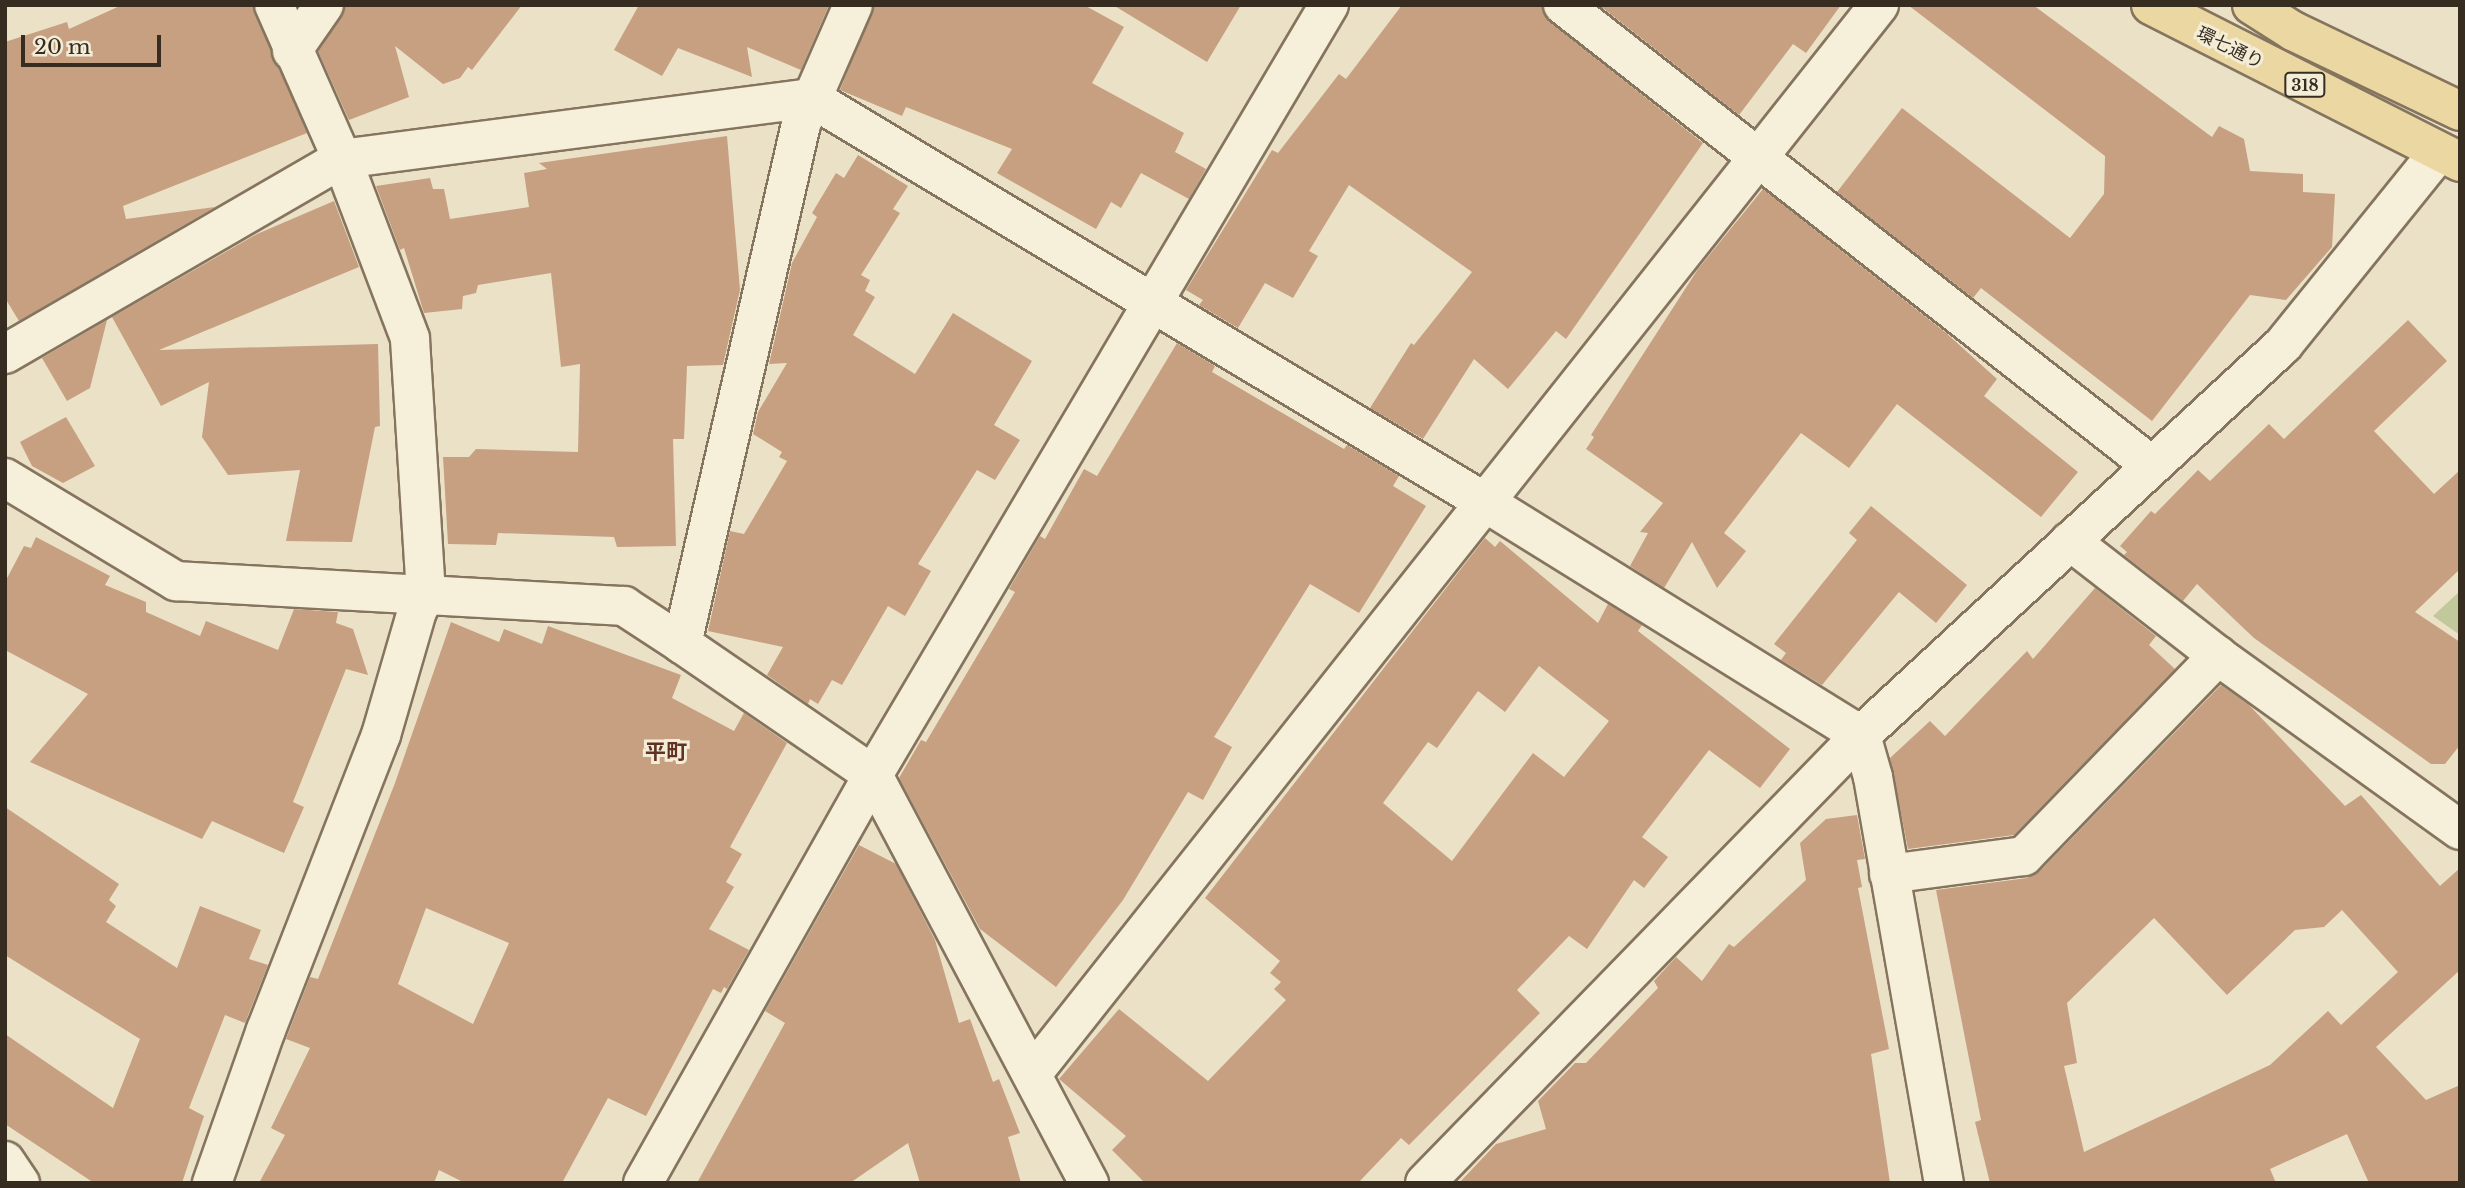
<!DOCTYPE html>
<meta charset="utf-8">
<style>
body{margin:0}
#map{position:relative;width:2465px;height:1188px;overflow:hidden;background:#ebe1c7;font-family:"Libre Baskerville","Noto Sans JP",serif}
div>[style]{position:absolute}
.green>*{inset:0;background:#c1c89c}
.building>*{inset:0;background:#c6a080}
.roads{filter:drop-shadow(2px 0 #85745e) drop-shadow(-2px 0 #85745e) drop-shadow(0 2px #85745e) drop-shadow(0 -2px #85745e)}
.minor>*{height:38px;margin:-19px;padding:0 19px;transform-origin:19px;border-radius:19px;background:#f6efda}
.major>*{height:38px;margin:-19px;padding:0 19px;transform-origin:19px;border-radius:19px;background:#ebd7a2}
span{translate:-50% -50%;white-space:nowrap;text-align:center;line-height:1.15;-webkit-text-stroke:6px #f3ecd6;paint-order:stroke}
.shield-label span{padding:2px 5px;background:#f3ecd6;border:2px solid;border-radius:5px;-webkit-text-stroke-width:0}
.shield-label{font-size:16px;color:#372c20;font-weight:700}
.street-label{font-size:18px;color:#372c20}
.quarter-label{font-size:21px;color:#603223;font-weight:700}
.frame{position:absolute;inset:0;border:7px solid #372c20;pointer-events:none}
.scale{position:absolute;left:21px;top:35px;width:140px;height:32px;box-sizing:border-box;border:4px solid #372c20;border-top:0;padding-left:9px;font-size:21px;line-height:24px;white-space:nowrap;color:#372c20;-webkit-text-stroke:5px #f3ecd6;paint-order:stroke}
</style>
<div id="map">
<div class="green">
<i style="clip-path:polygon(2460px 591px,2460px 635px,2433px 616px)"></i>
</div>
<div class="building">
<i style="clip-path:polygon(122px 5px,253px 5px,307px 133px,123px 206px,126px 219px,215px 207px,19px 321px,5px 298px,5px 42px,67px 22px,69px 29px)"></i>
<i style="clip-path:polygon(346px 5px,522px 5px,472px 70px,468px 67px,460px 78px,443px 84px,395px 46px,409px 97px,349px 120px,318px 51px)"></i>
<i style="clip-path:polygon(639px 5px,829px 5px,801px 70px,747px 47px,752px 77px,678px 48px,662px 76px,614px 50px)"></i>
<i style="clip-path:polygon(874px 5px,1084px 5px,1124px 27px,1092px 83px,1184px 133px,1175px 152px,1206px 169px,1189px 199px,1141px 173px,1121px 208px,1111px 202px,1096px 229px,997px 173px,1012px 149px,906px 107px,902px 116px,840px 90px)"></i>
<i style="clip-path:polygon(1113px 5px,1241px 5px,1207px 62px)"></i>
<i style="clip-path:polygon(1402px 5px,1542px 5px,1550px 22px,1703px 143px,1566px 339px,1556px 331px,1508px 389px,1474px 359px,1423px 439px,1370px 408px,1411px 343px,1414px 345px,1472px 272px,1349px 185px,1309px 251px,1318px 256px,1293px 298px,1265px 283px,1238px 328px,1199px 305px,1203px 300px,1186px 290px,1272px 150px,1278px 153px,1339px 74px,1346px 79px)"></i>
<i style="clip-path:polygon(1599px 5px,1841px 5px,1806px 53px,1793px 44px,1739px 115px)"></i>
<i style="clip-path:polygon(1908px 5px,2033px 5px,2212px 137px,2219px 126px,2244px 139px,2250px 171px,2303px 174px,2303px 192px,2335px 194px,2332px 247px,2286px 300px,2250px 295px,2152px 421px,1981px 288px,1973px 298px,1837px 192px,1902px 108px,2070px 238px,2104px 194px,2105px 156px)"></i>
<i style="clip-path:polygon(727px 136px,740px 290px,723px 365px,687px 366px,684px 439px,673px 439px,676px 546px,617px 547px,614px 537px,498px 533px,496px 545px,448px 544px,443px 457px,469px 457px,476px 449px,578px 452px,580px 364px,561px 367px,551px 273px,478px 285px,476px 293px,463px 296px,462px 309px,424px 313px,404px 248px,400px 250px,376px 186px,430px 178px,433px 189px,444px 189px,450px 219px,529px 207px,524px 173px,547px 169px,539px 163px)"></i>
<i style="clip-path:polygon(858px 155px,908px 186px,893px 209px,900px 213px,861px 275px,870px 280px,865px 291px,875px 297px,853px 335px,915px 374px,953px 313px,1032px 361px,994px 425px,1020px 440px,995px 480px,977px 470px,918px 564px,931px 571px,905px 616px,888px 606px,842px 685px,832px 680px,818px 704px,810px 699px,808px 704px,767px 675px,783px 647px,708px 631px,730px 531px,744px 534px,787px 461px,779px 457px,782px 452px,753px 434px,758px 412px,787px 363px,769px 364px,792px 263px,817px 217px,812px 213px,836px 173px,844px 178px)"></i>
<i style="clip-path:polygon(1763px 189px,1945px 332px,1997px 379px,1984px 396px,2078px 472px,2041px 517px,1897px 404px,1849px 468px,1801px 433px,1724px 533px,1746px 551px,1717px 588px,1692px 542px,1664px 588px,1630px 566px,1648px 533px,1640px 532px,1663px 503px,1586px 449px,1594px 437px,1591px 435px,1698px 269px)"></i>
<i style="clip-path:polygon(334px 201px,359px 267px,159px 350px,378px 344px,380px 426px,375px 427px,352px 542px,286px 541px,300px 470px,228px 475px,202px 437px,209px 382px,161px 406px,112px 317px,257px 234px)"></i>
<i style="clip-path:polygon(107px 320px,90px 388px,67px 401px,42px 358px)"></i>
<i style="clip-path:polygon(2408px 320px,2447px 361px,2374px 431px,2434px 494px,2460px 470px,2460px 569px,2415px 612px,2460px 642px,2460px 745px,2445px 764px,2431px 764px,2254px 638px,2197px 584px,2183px 601px,2124px 555px,2127px 552px,2120px 546px,2151px 511px,2155px 514px,2198px 470px,2210px 481px,2269px 424px,2284px 439px)"></i>
<i style="clip-path:polygon(1177px 343px,1215px 366px,1212px 372px,1344px 449px,1347px 445px,1399px 476px,1393px 486px,1426px 506px,1359px 613px,1310px 584px,1214px 737px,1232px 747px,1203px 800px,1188px 792px,1123px 900px,1056px 987px,980px 929px,899px 778px,921px 740px,926px 742px,1015px 592px,1009px 589px,1040px 536px,1045px 539px,1084px 469px,1097px 476px)"></i>
<i style="clip-path:polygon(66px 417px,95px 466px,63px 483px,32px 466px,20px 442px)"></i>
<i style="clip-path:polygon(1871px 506px,1967px 585px,1936px 623px,1899px 592px,1822px 685px,1781px 660px,1786px 653px,1774px 644px,1857px 540px,1849px 533px)"></i>
<i style="clip-path:polygon(36px 537px,110px 576px,105px 585px,146px 602px,146px 612px,200px 636px,206px 621px,278px 650px,294px 609px,338px 612px,336px 623px,353px 629px,368px 675px,346px 669px,293px 802px,304px 807px,284px 853px,212px 821px,202px 839px,30px 762px,88px 694px,5px 650px,5px 582px,24px 546px,31px 548px)"></i>
<i style="clip-path:polygon(evenodd,1485px 538px,1495px 547px,1500px 541px,1598px 623px,1608px 604px,1642px 625px,1638px 631px,1790px 749px,1760px 788px,1709px 750px,1642px 837px,1668px 857px,1644px 888px,1634px 880px,1587px 949px,1569px 936px,1517px 990px,1540px 1013px,1409px 1145px,1401px 1138px,1358px 1183px,1145px 1183px,1112px 1150px,1126px 1136px,1059px 1079px,1119px 1009px,1208px 1081px,1286px 1000px,1274px 989px,1281px 982px,1270px 973px,1280px 961px,1205px 898px,1485px 538px,1539px 666px,1609px 721px,1564px 777px,1533px 753px,1452px 861px,1383px 803px,1428px 742px,1437px 748px,1478px 691px,1505px 712px,1539px 666px)"></i>
<i style="clip-path:polygon(2095px 588px,2156px 636px,2149px 645px,2175px 669px,2014px 835px,1908px 849px,1890px 758px,1930px 721px,1945px 736px,2027px 651px,2033px 659px)"></i>
<i style="clip-path:polygon(evenodd,451px 622px,499px 642px,504px 629px,542px 644px,548px 626px,681px 675px,672px 698px,734px 731px,744px 713px,787px 743px,730px 847px,742px 854px,726px 882px,734px 887px,709px 929px,749px 950px,727px 989px,724px 987px,721px 993px,713px 989px,646px 1116px,608px 1098px,562px 1183px,465px 1183px,439px 1170px,434px 1183px,259px 1183px,285px 1135px,271px 1128px,310px 1048px,286px 1039px,310px 977px,318px 979px,395px 783px,451px 622px,426px 908px,509px 943px,473px 1024px,398px 984px,426px 908px)"></i>
<i style="clip-path:polygon(evenodd,2221px 685px,2249px 705px,2345px 806px,2361px 795px,2440px 886px,2460px 868px,2460px 970px,2376px 1047px,2426px 1100px,2460px 1085px,2460px 1183px,2369px 1183px,2347px 1134px,2270px 1169px,2276px 1183px,1990px 1183px,1975px 1122px,1981px 1120px,1936px 890px,2027px 878px,2039px 872px,2221px 685px,2342px 910px,2398px 972px,2341px 1025px,2328px 1011px,2270px 1065px,2084px 1152px,2064px 1066px,2077px 1063px,2067px 1003px,2154px 918px,2227px 995px,2295px 930px,2324px 927px,2342px 910px)"></i>
<i style="clip-path:polygon(5px 807px,119px 884px,109px 900px,116px 906px,106px 922px,177px 968px,200px 906px,261px 930px,249px 959px,268px 965px,245px 1023px,225px 1015px,189px 1108px,204px 1116px,182px 1183px,94px 1183px,5px 1124px,5px 1034px,113px 1108px,140px 1039px,5px 955px)"></i>
<i style="clip-path:polygon(1857px 815px,1865px 859px,1857px 860px,1862px 887px,1858px 888px,1889px 1049px,1871px 1054px,1890px 1183px,1459px 1183px,1496px 1144px,1546px 1129px,1538px 1101px,1575px 1063px,1586px 1063px,1658px 988px,1654px 981px,1676px 957px,1702px 981px,1729px 944px,1734px 947px,1806px 880px,1800px 843px,1826px 819px)"></i>
<i style="clip-path:polygon(859px 845px,896px 864px,935px 940px,959px 1023px,970px 1019px,993px 1082px,999px 1079px,1020px 1133px,1008px 1137px,1021px 1183px,920px 1183px,908px 1143px,850px 1183px,697px 1183px,785px 1023px,765px 1011px)"></i>
</div>
<div class="roads">
<div class="minor">
<i style="left:1563px;top:5px;width:747px;rotate:38.04deg"></i>
<i style="left:292px;top:51px;width:56px;rotate:-55.2deg"></i>
<i style="left:5px;top:354px;width:389px;rotate:-30.1deg"></i>
<i style="left:342px;top:159px;width:473px;rotate:-7.4deg"></i>
<i style="left:811px;top:98px;width:784px;rotate:30.95deg"></i>
<i style="left:1483px;top:501px;width:445px;rotate:31.8deg"></i>
<i style="left:1861px;top:735px;width:44px;rotate:74.1deg"></i>
<i style="left:1873px;top:777px;width:412px;rotate:80.1deg"></i>
<i style="left:5px;top:478px;width:200px;rotate:31.1deg"></i>
<i style="left:176px;top:581px;width:449px;rotate:3.2deg"></i>
<i style="left:624px;top:606px;width:69px;rotate:33.2deg"></i>
<i style="left:682px;top:644px;width:232px;rotate:34.4deg"></i>
<i style="left:873px;top:775px;width:462px;rotate:62.1deg"></i>
<i style="left:2070px;top:541px;width:187px;rotate:37.8deg"></i>
<i style="left:2218px;top:656px;width:298px;rotate:35.7deg"></i>
<i style="left:682px;top:644px;width:533px;rotate:-77.11deg"></i>
<i style="left:801px;top:124px;width:130px;rotate:-66.4deg"></i>
<i style="left:1889px;top:874px;width:136px;rotate:-7.6deg"></i>
<i style="left:2024px;top:856px;width:279px;rotate:-45.9deg"></i>
<i style="left:1032px;top:1074px;width:1364px;rotate:-51.61deg"></i>
<i style="left:5px;top:1161px;width:27px;rotate:56deg"></i>
<i style="left:212px;top:1183px;width:162px;rotate:-70.6deg"></i>
<i style="left:266px;top:1030px;width:317px;rotate:-68.7deg"></i>
<i style="left:381px;top:735px;width:129px;rotate:-73.8deg"></i>
<i style="left:417px;top:611px;width:19px;rotate:-62deg"></i>
<i style="left:426px;top:594px;width:256px;rotate:-93.6deg"></i>
<i style="left:410px;top:338px;width:191px;rotate:-110.8deg"></i>
<i style="left:342px;top:159px;width:168px;rotate:-113.8deg"></i>
<i style="left:643px;top:1183px;width:468px;rotate:-60.6deg"></i>
<i style="left:873px;top:775px;width:895px;rotate:-59.37deg"></i>
<i style="left:1425px;top:1183px;width:625px;rotate:-45.78deg"></i>
<i style="left:1861px;top:735px;width:575px;rotate:-42.74deg"></i>
<i style="left:2283px;top:345px;width:248px;rotate:-51.1deg"></i>
</div>
<div class="major">
<i style="left:2151px;top:5px;width:347px;rotate:26.9deg"></i>
<i style="left:2252px;top:5px;width:49px;rotate:32.4deg"></i>
<i style="left:2293px;top:31px;width:185px;rotate:25.6deg"></i>
</div>
</div>
<div class="shield-label">
<span style="left:2305px;top:85px">318</span>
</div>
<div class="street-label">
<span style="left:2230px;top:48px;rotate:26deg">環七通り</span>
</div>
<div class="quarter-label">
<span style="left:666px;top:752px">平町</span>
</div>
<div class="frame"></div>
<div class="scale">20 m</div>
</div>
